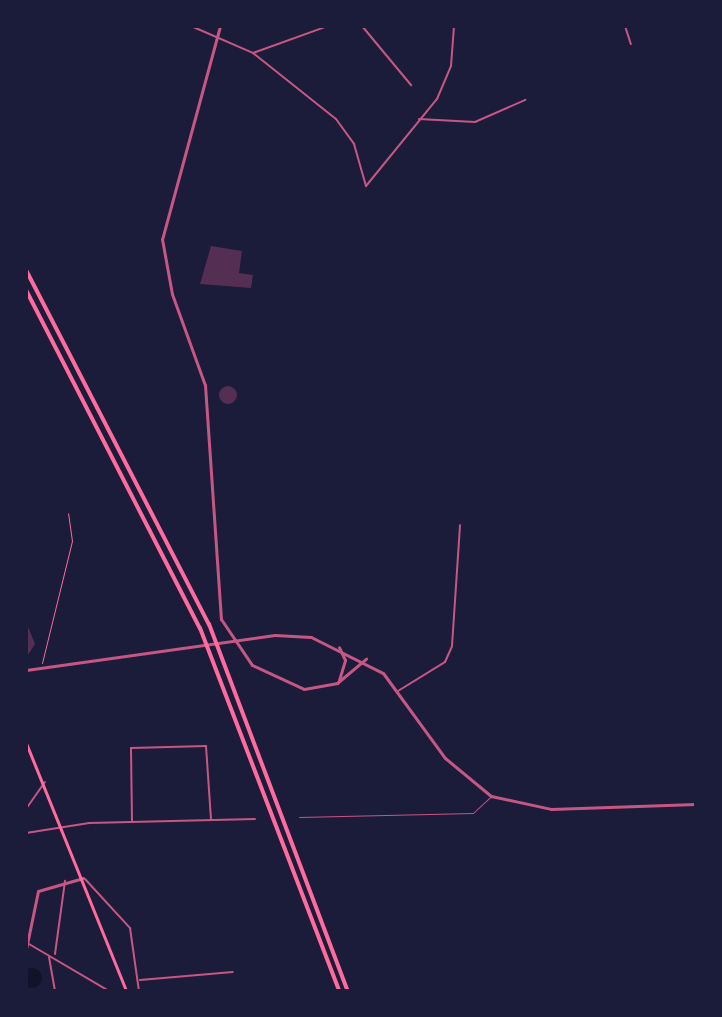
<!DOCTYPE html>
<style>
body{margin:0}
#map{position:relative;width:722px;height:1017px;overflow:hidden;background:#1b1b3a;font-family:"Varela Round",sans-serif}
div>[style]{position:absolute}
.water>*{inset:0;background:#12122b}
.round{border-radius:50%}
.building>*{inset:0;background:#542f53}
.path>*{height:1px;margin:-0.5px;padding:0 0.5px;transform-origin:0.5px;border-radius:0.5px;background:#ff6b9d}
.service>*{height:1px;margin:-0.5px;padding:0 0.5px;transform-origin:0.5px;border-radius:0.5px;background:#c65784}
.minor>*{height:2px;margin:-1px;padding:0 1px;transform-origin:1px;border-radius:1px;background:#c65784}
.tertiary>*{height:3px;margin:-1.5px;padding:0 1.5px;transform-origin:1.5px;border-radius:1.5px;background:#c65784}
.secondary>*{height:3px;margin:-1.5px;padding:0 1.5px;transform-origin:1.5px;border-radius:1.5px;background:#ff6b9d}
.motorway>*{height:4px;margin:-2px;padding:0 2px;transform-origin:2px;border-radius:2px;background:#ff6b9d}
span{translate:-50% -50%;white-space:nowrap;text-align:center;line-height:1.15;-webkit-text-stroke:6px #1b1b3a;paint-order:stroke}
.frame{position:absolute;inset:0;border:28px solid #1b1b3a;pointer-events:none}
</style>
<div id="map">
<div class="water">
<i class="round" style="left:22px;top:968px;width:20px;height:20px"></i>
</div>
<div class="building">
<i style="clip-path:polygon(211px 246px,242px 251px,239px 273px,253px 275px,251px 288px,200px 284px)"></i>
<i class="round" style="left:219px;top:386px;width:18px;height:18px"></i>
<i style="clip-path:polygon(26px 622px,35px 644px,26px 658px)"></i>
</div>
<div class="path">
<i style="left:42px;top:663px;width:126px;rotate:-76.2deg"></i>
<i style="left:72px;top:541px;width:28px;rotate:-98deg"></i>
</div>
<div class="service">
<i style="left:299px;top:817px;width:174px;rotate:-1.3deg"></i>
<i style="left:473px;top:813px;width:23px;rotate:-43deg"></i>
</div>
<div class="minor">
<i style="left:191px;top:26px;width:68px;rotate:23.5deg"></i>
<i style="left:253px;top:53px;width:80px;rotate:-19.8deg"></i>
<i style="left:362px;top:26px;width:77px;rotate:50.3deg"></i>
<i style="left:548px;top:26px;width:1px"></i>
<i style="left:625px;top:26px;width:19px;rotate:72deg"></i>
<i style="left:253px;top:53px;width:106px;rotate:38.5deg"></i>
<i style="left:336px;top:119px;width:31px;rotate:54deg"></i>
<i style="left:354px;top:144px;width:44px;rotate:74.1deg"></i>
<i style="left:366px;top:186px;width:112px;rotate:-50.8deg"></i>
<i style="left:437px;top:99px;width:36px;rotate:-67deg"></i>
<i style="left:451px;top:66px;width:40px;rotate:-85.7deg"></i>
<i style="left:419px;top:119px;width:56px;rotate:3.1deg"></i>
<i style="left:475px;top:122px;width:55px;rotate:-23.7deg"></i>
<i style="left:398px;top:691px;width:55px;rotate:-31.7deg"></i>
<i style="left:445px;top:662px;width:17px;rotate:-66deg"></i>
<i style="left:452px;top:646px;width:121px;rotate:-86.2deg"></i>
<i style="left:26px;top:809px;width:33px;rotate:-55deg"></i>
<i style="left:132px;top:821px;width:73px;rotate:-90.8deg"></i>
<i style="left:131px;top:748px;width:75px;rotate:-1.5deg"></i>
<i style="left:206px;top:746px;width:74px;rotate:86.1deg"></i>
<i style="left:26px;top:833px;width:64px;rotate:-9deg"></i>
<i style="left:89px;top:823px;width:166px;rotate:-1.4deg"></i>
<i style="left:85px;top:879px;width:67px;rotate:47.4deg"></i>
<i style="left:130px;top:928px;width:64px;rotate:81.9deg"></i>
<i style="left:29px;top:944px;width:93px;rotate:30.4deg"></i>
<i style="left:55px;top:954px;width:74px;rotate:-82.2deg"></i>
<i style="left:49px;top:957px;width:35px;rotate:80deg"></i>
<i style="left:140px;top:980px;width:93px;rotate:-4.9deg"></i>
</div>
<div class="tertiary">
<i style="left:220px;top:26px;width:221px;rotate:105.2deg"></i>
<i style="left:162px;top:239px;width:56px;rotate:79.7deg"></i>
<i style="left:172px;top:294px;width:97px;rotate:70.1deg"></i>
<i style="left:205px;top:385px;width:235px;rotate:86.1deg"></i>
<i style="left:221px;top:619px;width:55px;rotate:56deg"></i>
<i style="left:252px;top:665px;width:57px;rotate:24.8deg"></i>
<i style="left:304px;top:689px;width:34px;rotate:-10deg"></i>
<i style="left:337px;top:683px;width:38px;rotate:-40deg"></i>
<i style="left:26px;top:670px;width:251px;rotate:-8deg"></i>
<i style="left:275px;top:635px;width:36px;rotate:3deg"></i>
<i style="left:311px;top:637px;width:80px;rotate:26.6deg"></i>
<i style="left:383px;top:673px;width:105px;rotate:53.9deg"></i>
<i style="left:445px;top:758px;width:60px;rotate:39.6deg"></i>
<i style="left:491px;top:796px;width:61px;rotate:12.2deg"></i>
<i style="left:551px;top:809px;width:145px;rotate:-2deg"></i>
<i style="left:339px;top:680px;width:21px;rotate:-73deg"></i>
<i style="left:345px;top:660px;width:14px;rotate:-115deg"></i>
<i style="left:26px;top:949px;width:59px;rotate:-78.3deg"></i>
<i style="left:38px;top:891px;width:47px;rotate:-16.1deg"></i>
</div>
<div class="secondary">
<i style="left:26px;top:743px;width:267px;rotate:68deg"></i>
</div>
<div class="motorway">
<i style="left:26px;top:270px;width:399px;rotate:62.7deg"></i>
<i style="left:209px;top:624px;width:392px;rotate:69.3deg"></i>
<i style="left:26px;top:290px;width:380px;rotate:62.8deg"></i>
<i style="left:200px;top:628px;width:389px;rotate:69deg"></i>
</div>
<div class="frame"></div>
</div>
